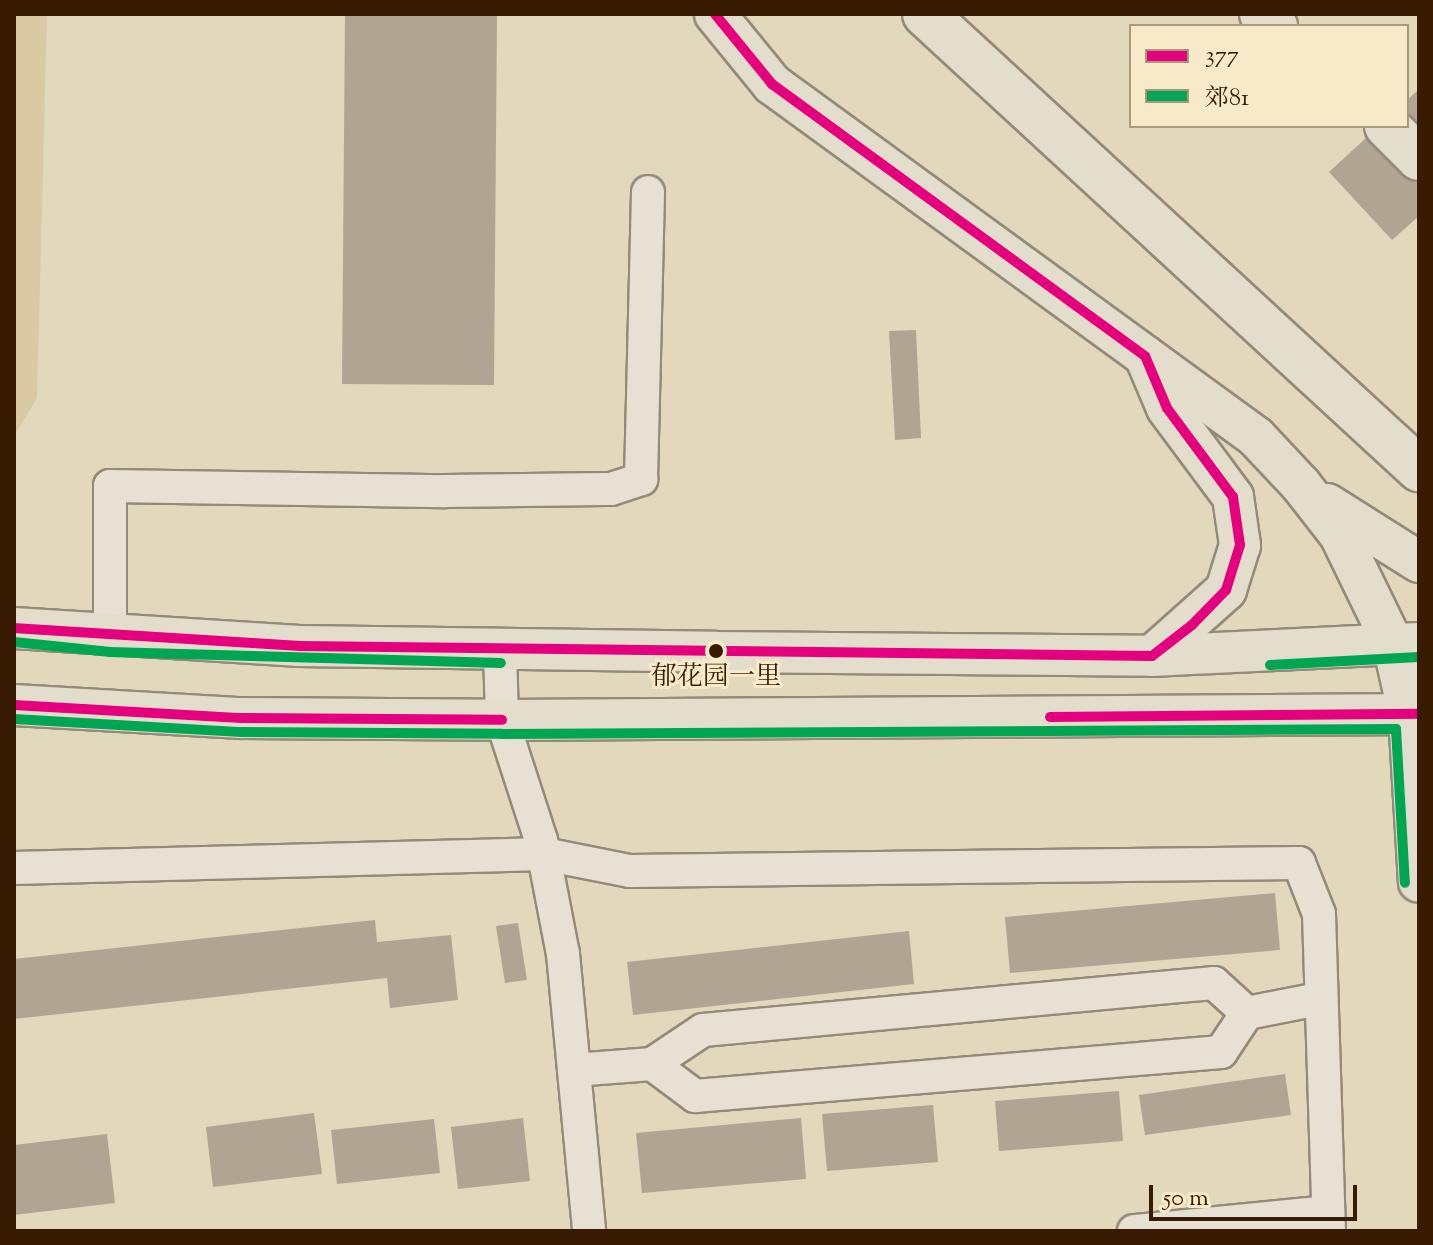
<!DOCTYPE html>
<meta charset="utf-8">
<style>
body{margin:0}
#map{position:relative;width:1433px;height:1245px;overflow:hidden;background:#e2d8bc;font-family:"Sorts Mill Goudy","Noto Serif SC",serif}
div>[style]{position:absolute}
.green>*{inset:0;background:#dacaa3}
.building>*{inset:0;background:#afa592}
.roads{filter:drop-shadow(2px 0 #948a78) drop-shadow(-2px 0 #948a78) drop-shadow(0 2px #948a78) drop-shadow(0 -2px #948a78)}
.minor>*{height:32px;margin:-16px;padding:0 16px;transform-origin:16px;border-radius:16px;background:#e7e1d4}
.major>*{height:40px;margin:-20px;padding:0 20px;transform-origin:20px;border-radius:20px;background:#e3ddcc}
.highway>*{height:44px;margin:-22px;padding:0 22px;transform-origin:22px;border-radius:22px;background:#e3ddcc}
.bus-1>*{height:10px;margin:-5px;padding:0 5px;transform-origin:5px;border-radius:5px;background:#e5007d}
.bus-2>*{height:10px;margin:-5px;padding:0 5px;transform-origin:5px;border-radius:5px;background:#00a651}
.dots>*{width:22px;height:22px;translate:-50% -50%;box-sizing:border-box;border:4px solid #f7eac9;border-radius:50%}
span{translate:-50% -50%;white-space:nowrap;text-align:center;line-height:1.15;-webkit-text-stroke:6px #f7eac9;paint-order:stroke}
.bus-label{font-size:26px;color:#391b04}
.frame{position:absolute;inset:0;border:16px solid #391b04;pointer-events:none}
.legend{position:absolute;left:1129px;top:24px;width:280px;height:104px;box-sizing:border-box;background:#f7eac9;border:2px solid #ab977a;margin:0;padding:10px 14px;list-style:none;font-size:24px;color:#391b04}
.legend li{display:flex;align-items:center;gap:16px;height:40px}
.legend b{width:40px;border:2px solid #ab977a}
.scale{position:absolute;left:1149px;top:1185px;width:208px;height:36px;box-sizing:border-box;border:4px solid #391b04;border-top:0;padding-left:10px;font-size:24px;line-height:28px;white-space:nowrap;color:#391b04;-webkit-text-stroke:6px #f7eac9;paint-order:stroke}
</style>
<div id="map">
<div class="green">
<i style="clip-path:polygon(14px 14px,47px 14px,37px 398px,14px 436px)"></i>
</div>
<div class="building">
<i style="clip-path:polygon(345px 14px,497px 14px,494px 385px,342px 384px)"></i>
<i style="clip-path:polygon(1417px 91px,1419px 216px,1392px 240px,1329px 172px,1379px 126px,1407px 126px,1407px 100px)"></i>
<i style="clip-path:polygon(916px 330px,921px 438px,895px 440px,889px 331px)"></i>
<i style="clip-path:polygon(1275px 893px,1280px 950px,1010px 973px,1005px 917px)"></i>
<i style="clip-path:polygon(375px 920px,377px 942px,451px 935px,458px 1000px,390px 1008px,387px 978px,14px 1019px,14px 959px)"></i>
<i style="clip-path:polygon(518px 923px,527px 980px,505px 983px,496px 926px)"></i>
<i style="clip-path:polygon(909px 931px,914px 984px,633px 1015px,627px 962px)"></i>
<i style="clip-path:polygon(1285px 1074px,1291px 1115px,1145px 1135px,1139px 1095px)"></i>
<i style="clip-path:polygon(1119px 1091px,1123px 1141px,999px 1151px,995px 1101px)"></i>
<i style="clip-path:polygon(933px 1105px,938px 1162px,827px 1171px,822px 1114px)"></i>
<i style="clip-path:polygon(314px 1113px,322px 1174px,213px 1187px,206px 1127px)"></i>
<i style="clip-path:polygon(523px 1118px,530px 1181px,458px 1189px,451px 1127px)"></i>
<i style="clip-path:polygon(801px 1118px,806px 1179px,642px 1193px,636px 1133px)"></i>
<i style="clip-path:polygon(434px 1119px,440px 1173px,337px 1184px,331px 1130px)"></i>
<i style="clip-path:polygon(107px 1134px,115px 1203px,14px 1215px,14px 1145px)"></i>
</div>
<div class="roads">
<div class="minor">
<i style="left:110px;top:638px;width:152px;rotate:-90deg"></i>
<i style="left:110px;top:486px;width:335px;rotate:0.9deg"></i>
<i style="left:445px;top:491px;width:166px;rotate:-0.7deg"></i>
<i style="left:611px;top:489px;width:32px;rotate:-18deg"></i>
<i style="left:641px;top:479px;width:287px;rotate:-88.6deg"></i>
<i style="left:500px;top:649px;width:71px;rotate:88.4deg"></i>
<i style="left:502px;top:720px;width:126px;rotate:72deg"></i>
<i style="left:541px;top:840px;width:116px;rotate:79.1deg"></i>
<i style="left:563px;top:954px;width:278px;rotate:84.6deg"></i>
<i style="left:14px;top:868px;width:530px;rotate:-1.51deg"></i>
<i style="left:544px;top:854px;width:88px;rotate:11.2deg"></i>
<i style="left:630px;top:871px;width:669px;rotate:-0.69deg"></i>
<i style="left:1299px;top:863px;width:55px;rotate:68.6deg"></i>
<i style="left:1319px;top:914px;width:317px;rotate:88.2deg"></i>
<i style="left:652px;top:1064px;width:61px;rotate:-33.7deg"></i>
<i style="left:703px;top:1030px;width:513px;rotate:-5.26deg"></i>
<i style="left:1214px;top:983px;width:45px;rotate:42.3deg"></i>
<i style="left:574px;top:1070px;width:78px;rotate:-4.4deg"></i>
<i style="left:652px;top:1064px;width:54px;rotate:36.7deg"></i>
<i style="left:695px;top:1096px;width:528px;rotate:-4.78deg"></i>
<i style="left:1221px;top:1052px;width:47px;rotate:-56.3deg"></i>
<i style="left:1247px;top:1013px;width:73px;rotate:-11deg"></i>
<i style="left:1134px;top:1231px;width:195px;rotate:-5.6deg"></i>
</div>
<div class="major">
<i style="left:715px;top:14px;width:90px;rotate:50.8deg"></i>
<i style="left:772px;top:84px;width:599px;rotate:36.1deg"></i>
<i style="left:1256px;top:437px;width:66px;rotate:46.8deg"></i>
<i style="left:1301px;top:485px;width:63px;rotate:52deg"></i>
<i style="left:1340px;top:535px;width:121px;rotate:64.1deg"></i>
<i style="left:1393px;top:644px;width:73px;rotate:77.3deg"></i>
<i style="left:1409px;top:715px;width:167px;rotate:86.6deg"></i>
<i style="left:1145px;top:356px;width:56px;rotate:67.1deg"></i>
<i style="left:1167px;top:408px;width:111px;rotate:53.4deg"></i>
<i style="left:1233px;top:497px;width:49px;rotate:81.7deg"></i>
<i style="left:1240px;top:545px;width:47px;rotate:107.3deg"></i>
<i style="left:1226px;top:590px;width:99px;rotate:138.3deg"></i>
<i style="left:1327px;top:504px;width:109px;rotate:32.2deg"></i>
<i style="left:14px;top:628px;width:286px;rotate:3.6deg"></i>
<i style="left:299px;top:646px;width:417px;rotate:0.8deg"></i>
<i style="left:716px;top:652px;width:436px;rotate:0.5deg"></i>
<i style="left:1152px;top:656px;width:267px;rotate:-2.8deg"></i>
<i style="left:14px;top:705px;width:228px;rotate:3.3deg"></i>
<i style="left:242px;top:718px;width:260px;rotate:0.4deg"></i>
<i style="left:502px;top:720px;width:917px;rotate:-0.37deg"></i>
</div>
<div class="highway">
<i style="left:925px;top:14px;width:672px;rotate:42.65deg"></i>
<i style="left:1262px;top:14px;width:18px;rotate:43deg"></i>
<i style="left:1387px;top:126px;width:45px;rotate:45deg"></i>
</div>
</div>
<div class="bus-1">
<i style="left:14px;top:628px;width:286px;rotate:3.6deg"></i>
<i style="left:299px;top:646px;width:853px;rotate:0.67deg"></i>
<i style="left:1152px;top:656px;width:51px;rotate:-37.8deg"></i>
<i style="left:1192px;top:625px;width:49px;rotate:-45.8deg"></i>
<i style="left:1226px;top:590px;width:47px;rotate:-72.7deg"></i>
<i style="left:1240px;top:545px;width:49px;rotate:-98.3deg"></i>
<i style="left:1233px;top:497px;width:111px;rotate:-126.6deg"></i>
<i style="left:1167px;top:408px;width:56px;rotate:-112.9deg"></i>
<i style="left:1145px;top:356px;width:462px;rotate:-143.9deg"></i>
<i style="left:772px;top:84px;width:90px;rotate:-129.2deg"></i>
<i style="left:14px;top:705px;width:228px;rotate:3.3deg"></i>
<i style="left:242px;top:718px;width:260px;rotate:0.4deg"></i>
<i style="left:1050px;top:717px;width:369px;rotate:-0.5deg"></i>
</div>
<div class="bus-2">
<i style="left:14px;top:642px;width:97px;rotate:5.9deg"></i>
<i style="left:110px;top:652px;width:391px;rotate:1.6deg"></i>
<i style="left:1270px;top:665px;width:149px;rotate:-3.1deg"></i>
<i style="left:14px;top:719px;width:228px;rotate:3.3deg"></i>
<i style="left:242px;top:732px;width:260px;rotate:0.4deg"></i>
<i style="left:502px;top:734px;width:894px;rotate:-0.32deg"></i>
<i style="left:1396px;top:729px;width:154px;rotate:86.7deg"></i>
</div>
<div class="dots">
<i style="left:716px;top:651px;background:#391b04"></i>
</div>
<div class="bus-label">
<span style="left:716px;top:678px">郁花园一里</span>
</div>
<div class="frame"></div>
<ul class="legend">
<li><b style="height:10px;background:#e5007d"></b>377</li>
<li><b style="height:10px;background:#00a651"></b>郊81</li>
</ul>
<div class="scale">50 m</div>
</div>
